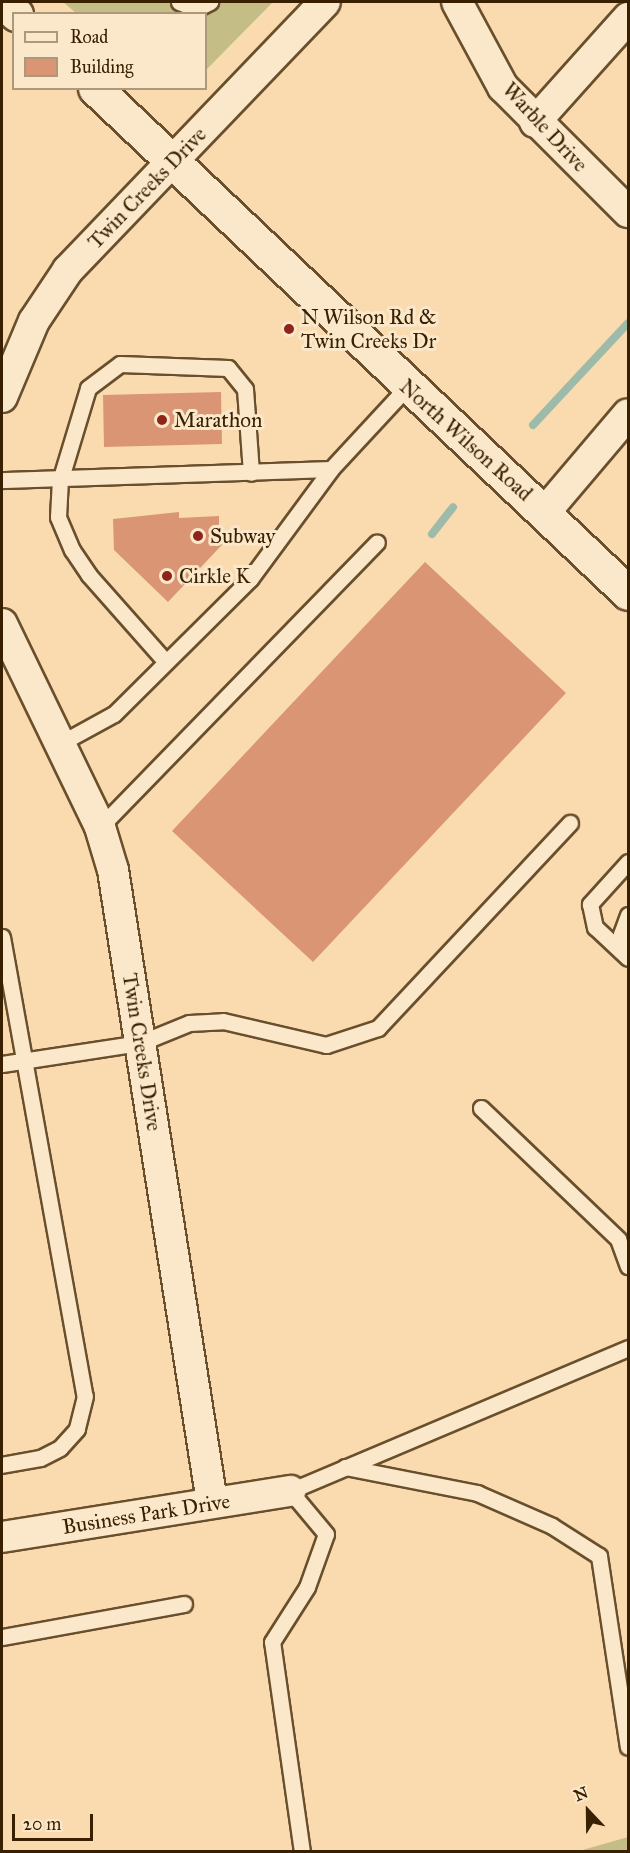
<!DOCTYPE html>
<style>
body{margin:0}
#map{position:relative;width:630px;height:1853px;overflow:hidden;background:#f9dbaf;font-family:"IM FELL Great Primer",serif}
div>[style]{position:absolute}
.green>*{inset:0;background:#c4be86}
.stream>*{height:8px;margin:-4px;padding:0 4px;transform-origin:4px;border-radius:4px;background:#9ebbaa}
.building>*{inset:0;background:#da9674}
.roads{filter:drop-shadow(2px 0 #694f2c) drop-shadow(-2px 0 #694f2c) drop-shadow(0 2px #694f2c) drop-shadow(0 -2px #694f2c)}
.service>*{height:15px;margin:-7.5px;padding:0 7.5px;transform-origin:7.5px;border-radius:7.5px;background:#fbe8cb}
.minor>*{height:30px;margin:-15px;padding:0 15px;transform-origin:15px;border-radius:15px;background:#fbe8cb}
.secondary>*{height:33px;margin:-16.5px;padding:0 16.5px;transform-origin:16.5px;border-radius:16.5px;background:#fbe8cb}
.dots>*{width:16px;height:16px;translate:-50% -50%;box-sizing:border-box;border:3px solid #fbe8cb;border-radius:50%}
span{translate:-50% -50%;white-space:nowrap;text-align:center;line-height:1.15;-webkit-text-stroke:6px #fbe8cb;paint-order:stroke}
.street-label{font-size:21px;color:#392000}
.poi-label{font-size:21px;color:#392000}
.left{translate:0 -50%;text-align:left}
.frame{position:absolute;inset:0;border:3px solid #392000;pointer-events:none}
.legend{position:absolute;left:12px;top:12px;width:195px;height:78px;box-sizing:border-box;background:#fbe8cb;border:2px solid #ad987a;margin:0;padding:8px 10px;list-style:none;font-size:18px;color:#392000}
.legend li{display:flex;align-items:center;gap:12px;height:30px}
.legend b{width:30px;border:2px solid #ad987a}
.north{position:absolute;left:558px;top:1781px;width:60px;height:60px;-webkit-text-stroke:4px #fbe8cb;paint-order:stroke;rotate:338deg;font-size:16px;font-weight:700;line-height:24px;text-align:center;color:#392000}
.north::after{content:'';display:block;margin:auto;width:21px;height:27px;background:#392000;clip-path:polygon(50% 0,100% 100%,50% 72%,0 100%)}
.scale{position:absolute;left:12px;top:1814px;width:81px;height:27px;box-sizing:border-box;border:3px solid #392000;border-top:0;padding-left:8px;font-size:18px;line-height:21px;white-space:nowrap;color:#392000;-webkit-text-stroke:4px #fbe8cb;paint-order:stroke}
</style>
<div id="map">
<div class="green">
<i style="clip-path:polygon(63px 2px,273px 2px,206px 70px,206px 14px,76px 13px)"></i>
<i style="clip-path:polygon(628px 1837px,628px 1851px,579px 1851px)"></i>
</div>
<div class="stream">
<i style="left:533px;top:425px;width:139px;rotate:-47deg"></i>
<i style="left:432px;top:534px;width:34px;rotate:-52deg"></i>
</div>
<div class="building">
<i style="clip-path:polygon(221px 392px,222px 444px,104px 447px,103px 395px)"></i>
<i style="clip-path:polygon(179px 512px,179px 518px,219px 516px,219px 531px,236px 530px,168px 602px,114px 550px,113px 519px)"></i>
<i style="clip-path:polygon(425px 562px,566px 693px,313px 962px,172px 831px)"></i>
</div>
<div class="roads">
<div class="service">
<i style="left:179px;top:2px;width:18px;rotate:22deg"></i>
<i style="left:196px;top:9px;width:16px;rotate:-27deg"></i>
<i style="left:2px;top:480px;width:329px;rotate:-1.9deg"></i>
<i style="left:165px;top:661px;width:115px;rotate:-131.5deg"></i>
<i style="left:89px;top:575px;width:30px;rotate:-124deg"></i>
<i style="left:72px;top:550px;width:36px;rotate:-113deg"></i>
<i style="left:58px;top:517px;width:36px;rotate:-87deg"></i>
<i style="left:60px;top:481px;width:97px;rotate:-73.2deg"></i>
<i style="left:88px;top:388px;width:40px;rotate:-37deg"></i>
<i style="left:120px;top:364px;width:108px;rotate:2.1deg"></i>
<i style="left:228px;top:368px;width:27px;rotate:51deg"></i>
<i style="left:245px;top:389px;width:84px;rotate:85.9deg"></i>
<i style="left:61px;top:743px;width:60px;rotate:-28.7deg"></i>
<i style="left:114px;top:714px;width:192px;rotate:-44.8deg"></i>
<i style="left:250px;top:579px;width:137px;rotate:-53.6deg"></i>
<i style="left:331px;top:469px;width:112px;rotate:-47.2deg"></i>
<i style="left:100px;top:827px;width:397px;rotate:-45.8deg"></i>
<i style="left:628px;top:862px;width:57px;rotate:132.1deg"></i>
<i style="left:590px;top:904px;width:24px;rotate:78deg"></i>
<i style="left:595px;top:927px;width:45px;rotate:43.2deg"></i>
<i style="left:628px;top:915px;width:20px;rotate:110deg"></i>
<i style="left:621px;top:934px;width:16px;rotate:63deg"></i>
<i style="left:2px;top:937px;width:466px;rotate:79.8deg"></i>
<i style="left:85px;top:1396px;width:34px;rotate:104deg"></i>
<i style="left:77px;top:1429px;width:25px;rotate:132deg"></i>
<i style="left:60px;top:1448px;width:22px;rotate:153deg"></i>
<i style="left:40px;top:1458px;width:39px;rotate:170deg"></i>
<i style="left:2px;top:1064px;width:140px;rotate:-8.7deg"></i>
<i style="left:140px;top:1043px;width:53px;rotate:-22.2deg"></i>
<i style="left:189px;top:1023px;width:34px;rotate:-3deg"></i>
<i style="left:223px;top:1021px;width:106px;rotate:13.1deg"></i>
<i style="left:326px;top:1045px;width:55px;rotate:-18.1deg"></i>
<i style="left:378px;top:1028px;width:281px;rotate:-46.9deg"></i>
<i style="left:481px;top:1108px;width:190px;rotate:43.7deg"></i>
<i style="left:618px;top:1239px;width:29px;rotate:70deg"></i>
<i style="left:345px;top:1467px;width:135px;rotate:11.1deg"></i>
<i style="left:477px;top:1493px;width:82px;rotate:23.7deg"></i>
<i style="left:552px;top:1526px;width:56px;rotate:32.6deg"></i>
<i style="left:599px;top:1556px;width:193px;rotate:81.4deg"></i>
<i style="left:2px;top:1637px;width:185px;rotate:-10.3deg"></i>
<i style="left:302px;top:1852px;width:212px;rotate:-98.1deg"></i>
<i style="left:272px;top:1642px;width:65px;rotate:-57.5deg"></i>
<i style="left:307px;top:1587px;width:56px;rotate:-70.3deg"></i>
<i style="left:326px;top:1534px;width:56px;rotate:-129.9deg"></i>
<i style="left:290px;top:1491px;width:367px;rotate:-22.9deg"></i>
</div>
<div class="minor">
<i style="left:457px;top:2px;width:97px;rotate:61.6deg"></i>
<i style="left:503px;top:87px;width:177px;rotate:45deg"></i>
<i style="left:535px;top:122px;width:140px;rotate:-48.2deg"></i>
<i style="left:2px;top:397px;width:82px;rotate:-67.2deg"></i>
<i style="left:34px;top:321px;width:61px;rotate:-56.3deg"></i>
<i style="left:68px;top:270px;width:371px;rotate:-46.2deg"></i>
<i style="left:545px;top:512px;width:128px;rotate:-49.7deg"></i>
<i style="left:2px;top:624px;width:225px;rotate:64.2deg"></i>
<i style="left:100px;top:827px;width:45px;rotate:73.2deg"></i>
<i style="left:113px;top:870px;width:640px;rotate:81.1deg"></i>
<i style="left:2px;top:1537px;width:292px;rotate:-9.1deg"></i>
</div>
<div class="secondary">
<i style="left:3px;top:2px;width:18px;rotate:43deg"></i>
<i style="left:95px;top:88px;width:734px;rotate:43.45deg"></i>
</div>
</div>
<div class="dots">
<i style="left:289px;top:329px;background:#8f2418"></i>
<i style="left:162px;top:420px;background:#8f2418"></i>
<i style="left:198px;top:536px;background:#8f2418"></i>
<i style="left:167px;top:576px;background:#8f2418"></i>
</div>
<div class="street-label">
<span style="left:545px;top:127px;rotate:47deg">Warble Drive</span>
<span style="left:147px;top:188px;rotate:-46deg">Twin Creeks Drive</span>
<span style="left:466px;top:440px;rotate:42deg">North Wilson Road</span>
<span style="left:142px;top:1052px;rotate:81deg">Twin Creeks Drive</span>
<span style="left:146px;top:1514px;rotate:-9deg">Business Park Drive</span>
</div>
<div class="poi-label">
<span class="left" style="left:301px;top:329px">N Wilson Rd &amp;<br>Twin Creeks Dr</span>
<span class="left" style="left:174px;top:420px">Marathon</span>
<span class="left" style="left:210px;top:536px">Subway</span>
<span class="left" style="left:179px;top:576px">Cirkle K</span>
</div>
<div class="frame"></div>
<ul class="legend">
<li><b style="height:8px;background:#fbe8cb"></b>Road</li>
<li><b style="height:16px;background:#da9674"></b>Building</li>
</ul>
<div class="north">N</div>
<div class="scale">20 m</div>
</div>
